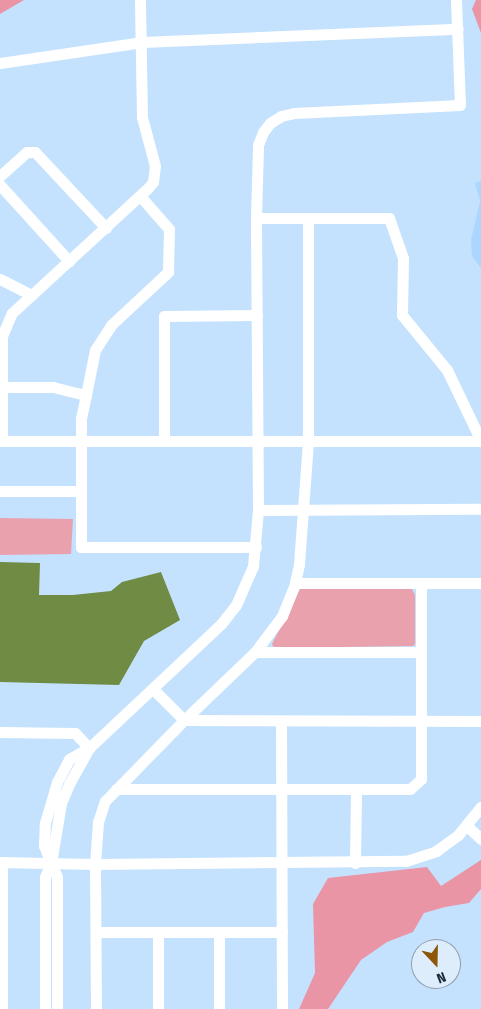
<!DOCTYPE html>
<style>
body{margin:0}
#map{position:relative;width:481px;height:1009px;overflow:hidden;background:#c4e2fe;font-family:"Fira Sans Condensed",sans-serif}
div>[style]{position:absolute}
.built>*{inset:0;background:#abd6ff}
.green>*{inset:0;background:#e9a1ae}
.forest>*{inset:0;background:#e995a5}
.water>*{inset:0;background:#6f8b44}
.minor>*{height:11px;margin:-5.5px;padding:0 5.5px;transform-origin:5.5px;border-radius:5.5px;background:#fff}
span{translate:-50% -50%;white-space:nowrap;text-align:center;line-height:1.15;-webkit-text-stroke:4.5px #deedfb;paint-order:stroke}
.north{position:absolute;left:411px;top:939px;width:50px;height:50px;box-sizing:border-box;background:#deedfb;border:1px solid #909fac;border-radius:50%;rotate:159deg;font-size:14px;font-weight:700;line-height:20px;text-align:center;color:#1b2936}
.north::after{content:'';display:block;margin:auto;width:18px;height:22px;background:#8d5609;clip-path:polygon(50% 0,100% 100%,50% 72%,0 100%)}
</style>
<div id="map">
<div class="built">
<i style="clip-path:polygon(481px 181px,481px 268px,472px 256px,471px 240px,480px 201px,475px 183px)"></i>
</div>
<div class="green">
<i style="clip-path:polygon(0 518px,73px 519px,71px 554px,0 555px)"></i>
<i style="clip-path:polygon(300px 589px,412px 589px,415px 595px,415px 644px,413px 646px,274px 648px,272px 644px)"></i>
</div>
<div class="forest">
<i style="clip-path:polygon(0 0,24px 0,0 14px)"></i>
<i style="clip-path:polygon(476px 0,481px 0,481px 33px,472px 9px)"></i>
<i style="clip-path:polygon(481px 860px,481px 889px,469px 903px,445px 907px,424px 913px,413px 932px,387px 942px,361px 960px,328px 1009px,299px 1009px,315px 973px,313px 904px,328px 878px,427px 867px,441px 886px)"></i>
</div>
<div class="water">
<i style="clip-path:polygon(0 562px,40px 563px,39px 595px,73px 595px,111px 591px,122px 582px,161px 572px,180px 620px,144px 641px,119px 685px,0 682px)"></i>
</div>
<div class="minor">
<i style="left:0;top:63px;width:144px;rotate:-8.4deg"></i>
<i style="left:142px;top:42px;width:316px;rotate:-2.4deg"></i>
<i style="left:0;top:176px;width:36px;rotate:-42deg"></i>
<i style="left:27px;top:152px;width:8px"></i>
<i style="left:35px;top:152px;width:104px;rotate:46.9deg"></i>
<i style="left:0;top:185px;width:103px;rotate:47.8deg"></i>
<i style="left:256px;top:218px;width:133px"></i>
<i style="left:389px;top:218px;width:42px;rotate:70.7deg"></i>
<i style="left:403px;top:258px;width:57px;rotate:91deg"></i>
<i style="left:402px;top:315px;width:71px;rotate:50.7deg"></i>
<i style="left:447px;top:370px;width:79px;rotate:64.4deg"></i>
<i style="left:0;top:279px;width:35px;rotate:27deg"></i>
<i style="left:0;top:387px;width:53px"></i>
<i style="left:53px;top:387px;width:34px;rotate:14deg"></i>
<i style="left:86px;top:395px;width:24px;rotate:102deg"></i>
<i style="left:81px;top:418px;width:129px;rotate:90deg"></i>
<i style="left:81px;top:547px;width:175px"></i>
<i style="left:86px;top:395px;width:46px;rotate:-78.7deg"></i>
<i style="left:95px;top:350px;width:30px;rotate:-57deg"></i>
<i style="left:111px;top:325px;width:78px;rotate:-42.9deg"></i>
<i style="left:168px;top:272px;width:43px;rotate:-88.7deg"></i>
<i style="left:169px;top:229px;width:44px;rotate:-131.3deg"></i>
<i style="left:0;top:441px;width:481px"></i>
<i style="left:2px;top:441px;width:105px;rotate:-90deg"></i>
<i style="left:2px;top:336px;width:25px;rotate:-67deg"></i>
<i style="left:12px;top:313px;width:183px;rotate:-42.6deg"></i>
<i style="left:147px;top:189px;width:9px;rotate:-49deg"></i>
<i style="left:153px;top:182px;width:16px;rotate:-83deg"></i>
<i style="left:155px;top:166px;width:51px;rotate:-104.9deg"></i>
<i style="left:142px;top:117px;width:117px;rotate:-91deg"></i>
<i style="left:164px;top:441px;width:125px;rotate:-90deg"></i>
<i style="left:164px;top:316px;width:93px;rotate:-0.6deg"></i>
<i style="left:0;top:491px;width:81px"></i>
<i style="left:258px;top:510px;width:223px;rotate:-0.3deg"></i>
<i style="left:295px;top:583px;width:186px"></i>
<i style="left:255px;top:652px;width:166px"></i>
<i style="left:153px;top:689px;width:44px;rotate:45deg"></i>
<i style="left:184px;top:720px;width:297px;rotate:0.2deg"></i>
<i style="left:281px;top:721px;width:288px;rotate:89.8deg"></i>
<i style="left:0;top:732px;width:75px;rotate:0.8deg"></i>
<i style="left:75px;top:733px;width:21px;rotate:47deg"></i>
<i style="left:116px;top:789px;width:294px"></i>
<i style="left:410px;top:789px;width:15px;rotate:-42deg"></i>
<i style="left:421px;top:779px;width:195px;rotate:-90deg"></i>
<i style="left:467px;top:826px;width:19px;rotate:43deg"></i>
<i style="left:0;top:862px;width:95px;rotate:1.2deg"></i>
<i style="left:95px;top:864px;width:311px;rotate:-0.6deg"></i>
<i style="left:406px;top:861px;width:32px;rotate:-18deg"></i>
<i style="left:436px;top:851px;width:27px;rotate:-36deg"></i>
<i style="left:458px;top:835px;width:36px;rotate:-51deg"></i>
<i style="left:355px;top:863px;width:74px;rotate:-89.2deg"></i>
<i style="left:96px;top:932px;width:186px"></i>
<i style="left:158px;top:932px;width:77px;rotate:90deg"></i>
<i style="left:219px;top:932px;width:77px;rotate:90deg"></i>
<i style="left:2px;top:1009px;width:147px;rotate:-90deg"></i>
<i style="left:45px;top:1009px;width:132px;rotate:-90deg"></i>
<i style="left:45px;top:877px;width:15px;rotate:-67deg"></i>
<i style="left:51px;top:863px;width:18px;rotate:-112deg"></i>
<i style="left:44px;top:846px;width:23px;rotate:-88deg"></i>
<i style="left:45px;top:823px;width:43px;rotate:-73.7deg"></i>
<i style="left:57px;top:782px;width:26px;rotate:-62deg"></i>
<i style="left:69px;top:759px;width:23px;rotate:-29deg"></i>
<i style="left:89px;top:748px;width:181px;rotate:-43.2deg"></i>
<i style="left:221px;top:624px;width:24px;rotate:-52deg"></i>
<i style="left:236px;top:605px;width:43px;rotate:-66.4deg"></i>
<i style="left:253px;top:566px;width:56px;rotate:-84.9deg"></i>
<i style="left:258px;top:510px;width:292px;rotate:-90.4deg"></i>
<i style="left:256px;top:218px;width:73px;rotate:-88.4deg"></i>
<i style="left:258px;top:145px;width:14px;rotate:-69deg"></i>
<i style="left:263px;top:132px;width:11px;rotate:-52deg"></i>
<i style="left:270px;top:123px;width:13px;rotate:-32deg"></i>
<i style="left:281px;top:116px;width:13px;rotate:-13deg"></i>
<i style="left:294px;top:113px;width:166px;rotate:-2.8deg"></i>
<i style="left:460px;top:105px;width:105px;rotate:-92.2deg"></i>
<i style="left:57px;top:1009px;width:132px;rotate:-90deg"></i>
<i style="left:57px;top:877px;width:15px;rotate:-113deg"></i>
<i style="left:51px;top:863px;width:61px;rotate:-80.5deg"></i>
<i style="left:61px;top:803px;width:21px;rotate:-67deg"></i>
<i style="left:69px;top:784px;width:41px;rotate:-60.9deg"></i>
<i style="left:96px;top:1009px;width:145px;rotate:-90.4deg"></i>
<i style="left:95px;top:864px;width:42px;rotate:-85.9deg"></i>
<i style="left:98px;top:822px;width:22px;rotate:-72deg"></i>
<i style="left:105px;top:801px;width:113px;rotate:-45.7deg"></i>
<i style="left:184px;top:720px;width:98px;rotate:-43.8deg"></i>
<i style="left:255px;top:652px;width:45px;rotate:-53.1deg"></i>
<i style="left:282px;top:616px;width:35px;rotate:-68deg"></i>
<i style="left:295px;top:583px;width:19px;rotate:-78deg"></i>
<i style="left:299px;top:564px;width:123px;rotate:-85.8deg"></i>
<i style="left:308px;top:441px;width:223px;rotate:-90deg"></i>
</div>
<div class="north">N</div>
</div>
